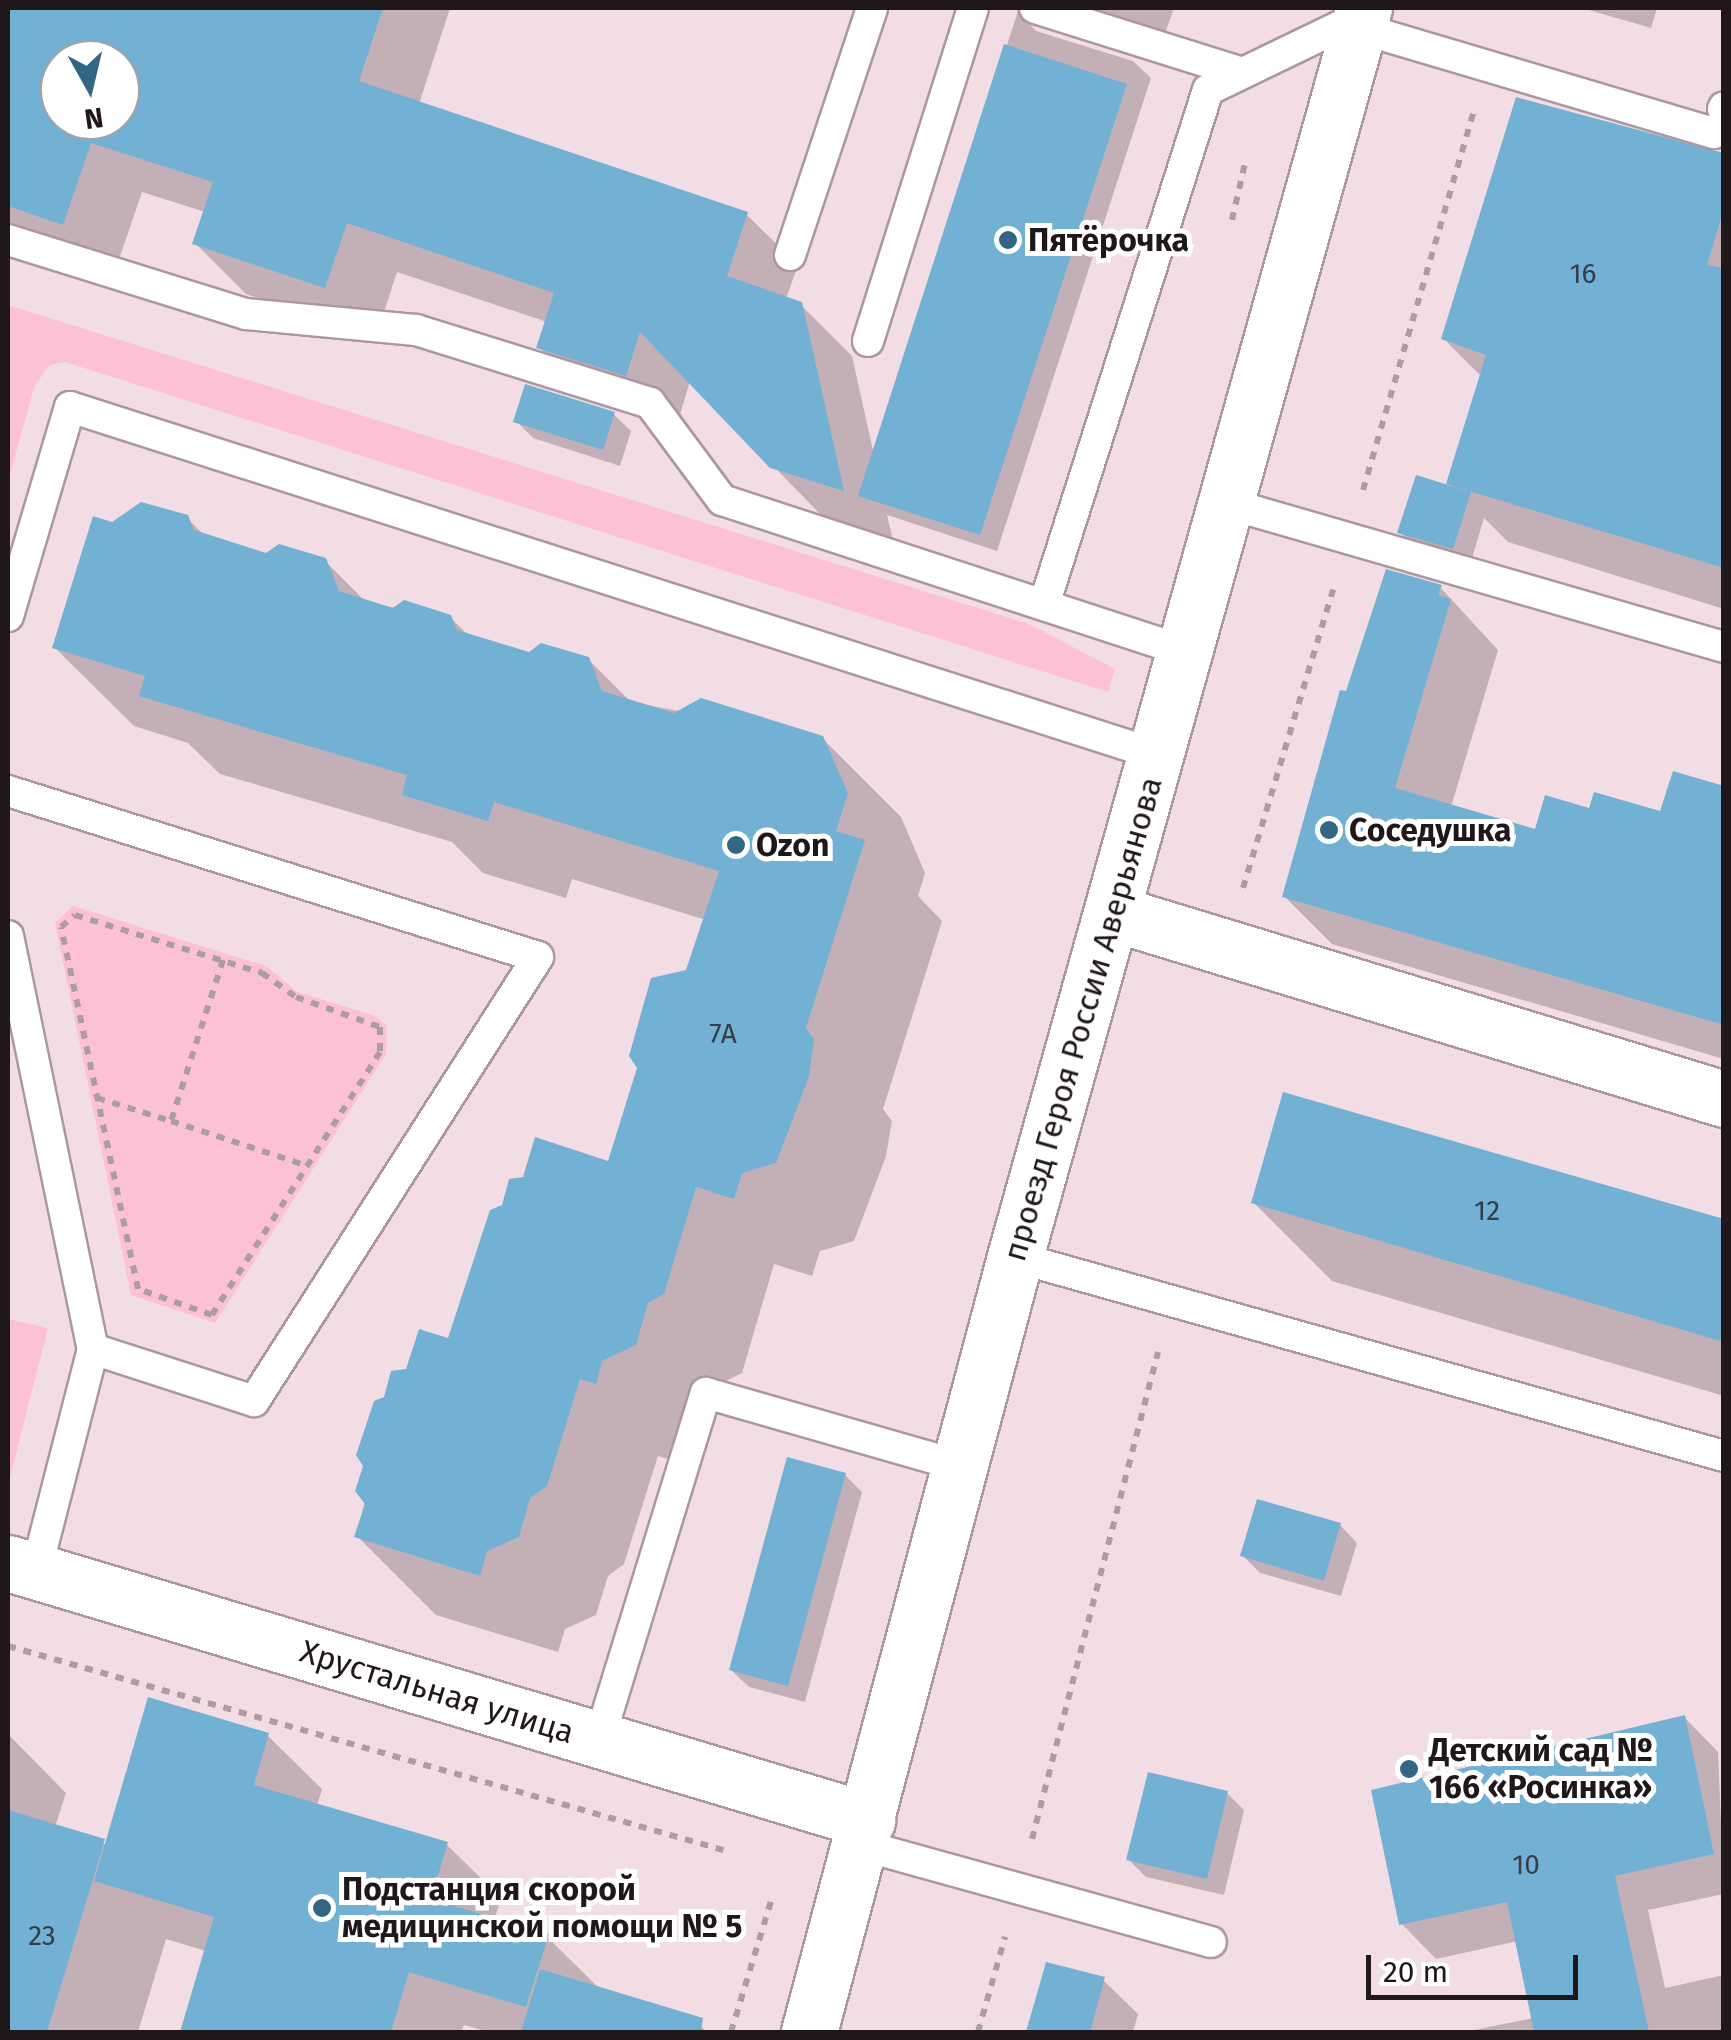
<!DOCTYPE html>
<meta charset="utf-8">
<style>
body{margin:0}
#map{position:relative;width:1731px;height:2040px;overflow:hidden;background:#f3dde4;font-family:"Fira Sans",sans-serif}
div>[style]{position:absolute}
.green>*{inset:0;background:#fdc1d4}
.shadow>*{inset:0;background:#0003}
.building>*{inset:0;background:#72b1d4}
.path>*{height:6px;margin-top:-3px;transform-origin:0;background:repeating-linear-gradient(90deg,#ad9ca1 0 8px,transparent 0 16px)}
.roads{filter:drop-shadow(2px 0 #ac979e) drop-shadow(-2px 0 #ac979e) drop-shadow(0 2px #ac979e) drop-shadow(0 -2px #ac979e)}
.service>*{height:30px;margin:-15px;padding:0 15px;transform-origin:15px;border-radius:15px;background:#fff}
.minor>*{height:55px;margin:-27.5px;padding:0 27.5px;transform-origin:27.5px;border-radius:27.5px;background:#fff}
.dots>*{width:28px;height:28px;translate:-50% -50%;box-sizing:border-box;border:5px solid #fff;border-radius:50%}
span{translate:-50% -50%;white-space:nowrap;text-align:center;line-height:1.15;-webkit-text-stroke:10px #fff;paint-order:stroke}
.number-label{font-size:28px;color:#343e48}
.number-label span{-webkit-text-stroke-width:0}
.poi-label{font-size:32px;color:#1f171a;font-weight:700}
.left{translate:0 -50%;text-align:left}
.street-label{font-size:32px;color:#1f171a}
.frame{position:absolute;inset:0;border:10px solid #1f171a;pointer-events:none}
.north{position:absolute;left:40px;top:40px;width:100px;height:100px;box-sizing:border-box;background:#fff;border:2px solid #a5a2a3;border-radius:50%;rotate:172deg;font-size:28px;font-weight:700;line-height:40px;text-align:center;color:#1f171a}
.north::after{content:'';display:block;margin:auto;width:35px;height:45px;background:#326683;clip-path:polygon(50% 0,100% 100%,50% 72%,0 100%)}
.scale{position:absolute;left:1366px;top:1955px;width:212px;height:45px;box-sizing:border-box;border:5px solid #1f171a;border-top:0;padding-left:12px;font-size:30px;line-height:35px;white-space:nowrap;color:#1f171a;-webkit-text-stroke:8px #fff;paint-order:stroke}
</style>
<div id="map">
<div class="green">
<i style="clip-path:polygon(8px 305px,1029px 624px,1115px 669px,1108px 692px,65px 362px,50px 365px,35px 385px,8px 481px)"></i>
<i style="clip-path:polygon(73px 906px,266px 966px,298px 992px,375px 1016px,387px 1026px,386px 1054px,215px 1323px,131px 1295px,55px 923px)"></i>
<i style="clip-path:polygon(8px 1319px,48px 1328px,8px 1486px)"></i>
</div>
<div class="shadow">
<i style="clip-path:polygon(evenodd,8px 8px,450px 8px,419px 104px,747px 215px,798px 265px,786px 299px,800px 304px,852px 356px,874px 455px,1018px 11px,1036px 31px,1133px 61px,1151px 78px,997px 551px,887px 515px,893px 540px,824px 518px,690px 381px,677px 425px,590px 398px,539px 347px,547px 322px,397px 272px,376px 337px,246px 294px,195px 243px,205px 212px,142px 192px,114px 274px,8px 241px,8px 8px,60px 60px,120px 60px,120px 120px,60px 120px,60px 60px)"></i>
<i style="clip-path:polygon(1063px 8px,1174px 8px,1163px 39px)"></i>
<i style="clip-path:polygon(1582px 8px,1657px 8px,1651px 28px)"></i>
<i style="clip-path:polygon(1724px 156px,1724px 609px,1508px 542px,1484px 518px,1470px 565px,1417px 550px,1400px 532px,1456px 490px,1449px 483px,1482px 377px,1444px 339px)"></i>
<i style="clip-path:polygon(613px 414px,631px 431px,620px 466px,533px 438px,516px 421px)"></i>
<i style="clip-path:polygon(187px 518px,206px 537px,266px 555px,325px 561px,367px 603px,450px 617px,469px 636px,530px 655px,588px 659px,631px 702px,822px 738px,901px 817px,925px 873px,918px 896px,942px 921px,883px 1109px,892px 1121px,886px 1156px,854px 1241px,820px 1251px,812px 1276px,774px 1264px,742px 1373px,726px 1381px,714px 1423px,680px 1439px,674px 1461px,658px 1456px,624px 1564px,608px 1576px,596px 1615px,565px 1629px,558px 1652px,436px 1615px,357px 1536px,387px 1399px,408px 1371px,450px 1341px,610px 1164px,706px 920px,572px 879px,566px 898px,483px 873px,452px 842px,220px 774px,188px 743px,134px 726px,55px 648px,112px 525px)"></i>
<i style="clip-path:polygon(1440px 587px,1498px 650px,1451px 807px,1537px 832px,1591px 811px,1662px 814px,1724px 789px,1724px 1059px,1332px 944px,1284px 896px,1348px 695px)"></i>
<i style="clip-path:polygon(1254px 1203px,1724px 1221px,1724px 1396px,1332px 1281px)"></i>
<i style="clip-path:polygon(845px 1475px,862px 1492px,805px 1702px,749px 1687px,731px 1670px)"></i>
<i style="clip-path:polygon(1340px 1525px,1357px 1543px,1341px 1596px,1260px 1573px,1243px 1556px)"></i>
<i style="clip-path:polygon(1684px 1717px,1718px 1752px,1724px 1894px,1648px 1910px,1665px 1988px,1724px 1975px,1724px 2032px,1464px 2032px,1534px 2018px,1518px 1941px,1436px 1959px,1402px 1924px)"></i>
<i style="clip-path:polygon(8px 1734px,66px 1793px,55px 1827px,107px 1845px,267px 1735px,322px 1789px,317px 1806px,446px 1844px,501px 1898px,494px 1921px,547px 1937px,601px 1990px,691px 2017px,707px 2032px,489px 2032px,464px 2025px,461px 2032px,183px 2032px,206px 1951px,166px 1939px,138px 2032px,8px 2032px)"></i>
<i style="clip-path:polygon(1227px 1793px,1244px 1810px,1224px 1895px,1146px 1877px,1129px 1860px)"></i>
<i style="clip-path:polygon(1047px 1965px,1103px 1980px,1138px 2014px,1133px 2032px,1029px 2032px)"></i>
</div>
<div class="building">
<i style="clip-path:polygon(evenodd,8px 8px,383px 8px,359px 81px,748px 212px,727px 276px,802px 302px,844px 491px,770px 468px,640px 332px,626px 376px,536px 348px,554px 293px,347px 223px,325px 288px,192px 244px,213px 182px,91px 143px,63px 225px,8px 206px,8px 8px,60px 60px,120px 60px,120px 120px,60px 120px,60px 60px)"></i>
<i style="clip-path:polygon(1004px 44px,1127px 84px,980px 535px,858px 496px)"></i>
<i style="clip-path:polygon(1516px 97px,1724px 153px,1724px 208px,1707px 265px,1724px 268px,1724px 568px,1446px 484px,1486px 355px,1441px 339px)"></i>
<i style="clip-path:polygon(525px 384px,615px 412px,603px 450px,513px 422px)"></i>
<i style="clip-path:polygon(1416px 475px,1471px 492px,1453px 549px,1397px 533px)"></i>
<i style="clip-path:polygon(141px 502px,188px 515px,194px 530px,266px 553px,279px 544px,326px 558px,339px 591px,393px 608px,404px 600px,451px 615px,457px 630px,529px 652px,541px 643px,589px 657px,602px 691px,674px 713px,701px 698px,823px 736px,848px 793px,836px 831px,865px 840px,806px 1028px,814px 1040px,809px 1077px,776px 1163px,742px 1173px,734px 1199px,696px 1187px,664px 1294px,648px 1303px,636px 1345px,602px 1361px,596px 1384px,580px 1379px,547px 1486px,530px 1498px,519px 1537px,487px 1551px,480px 1576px,354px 1537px,365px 1504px,355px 1491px,363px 1466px,356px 1455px,374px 1401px,384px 1397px,391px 1371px,406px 1369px,419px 1329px,448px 1338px,490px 1210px,502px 1205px,509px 1179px,523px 1177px,535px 1137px,608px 1161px,637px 1068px,629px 1056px,651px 978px,686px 970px,719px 871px,494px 802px,488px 821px,402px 795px,407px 775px,139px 696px,145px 676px,52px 648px,93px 516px,112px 522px)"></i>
<i style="clip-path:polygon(1386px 569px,1442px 585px,1438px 595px,1451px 599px,1395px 788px,1535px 829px,1545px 795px,1589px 808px,1594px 792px,1660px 811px,1673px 771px,1724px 786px,1724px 1025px,1282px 897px,1340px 690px,1346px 691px)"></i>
<i style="clip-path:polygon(1283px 1092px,1724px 1219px,1724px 1342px,1251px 1203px)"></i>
<i style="clip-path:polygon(787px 1457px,846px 1473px,788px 1686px,729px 1670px)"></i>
<i style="clip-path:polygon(1257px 1499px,1341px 1523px,1324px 1581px,1240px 1556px)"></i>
<i style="clip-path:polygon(148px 1697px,269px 1733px,254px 1785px,448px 1842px,431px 1899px,549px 1934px,526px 2007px,409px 1972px,391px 2032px,180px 2032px,214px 1917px,94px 1881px)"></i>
<i style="clip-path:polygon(1685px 1715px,1714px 1854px,1615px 1876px,1649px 2032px,1534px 2032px,1507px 1902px,1399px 1925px,1371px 1790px)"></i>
<i style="clip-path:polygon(1148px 1772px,1228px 1791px,1207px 1879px,1126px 1860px)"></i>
<i style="clip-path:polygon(8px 1810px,105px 1839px,47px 2032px,8px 2032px)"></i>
<i style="clip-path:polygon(1046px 1962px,1105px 1977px,1090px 2032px,1026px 2032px)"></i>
<i style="clip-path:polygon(540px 1969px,703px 2018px,701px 2032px,521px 2032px)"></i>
</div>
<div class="path">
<i style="left:1232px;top:220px;width:63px;rotate:-77.1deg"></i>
<i style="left:1363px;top:490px;width:392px;rotate:-73.7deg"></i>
<i style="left:1243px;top:888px;width:312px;rotate:-73.2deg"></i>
<i style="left:75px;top:915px;width:196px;rotate:17.2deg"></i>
<i style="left:262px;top:973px;width:42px;rotate:35.2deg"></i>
<i style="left:296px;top:997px;width:89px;rotate:19.7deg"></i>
<i style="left:380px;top:1027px;width:25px;rotate:90deg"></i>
<i style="left:380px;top:1052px;width:312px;rotate:122.6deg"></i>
<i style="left:212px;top:1315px;width:78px;rotate:-160.6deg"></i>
<i style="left:138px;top:1289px;width:370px;rotate:-102deg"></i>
<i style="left:61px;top:927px;width:18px;rotate:-41deg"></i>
<i style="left:223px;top:960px;width:169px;rotate:107.9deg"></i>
<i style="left:171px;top:1121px;width:144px;rotate:18.2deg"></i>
<i style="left:97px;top:1098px;width:77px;rotate:17.3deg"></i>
<i style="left:8px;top:1646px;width:744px;rotate:15.92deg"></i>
<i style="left:1032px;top:1839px;width:503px;rotate:-75.49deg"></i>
<i style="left:731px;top:2032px;width:143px;rotate:-73deg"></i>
<i style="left:978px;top:2032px;width:99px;rotate:-74.1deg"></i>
</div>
<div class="roads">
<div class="service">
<i style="left:1035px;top:8px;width:217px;rotate:17.4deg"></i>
<i style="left:1359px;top:28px;width:370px;rotate:16.5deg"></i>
<i style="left:1723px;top:109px;width:2px;rotate:-63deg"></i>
<i style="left:8px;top:240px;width:249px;rotate:17.3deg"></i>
<i style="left:246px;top:314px;width:171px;rotate:5.4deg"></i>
<i style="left:416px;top:330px;width:245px;rotate:17.3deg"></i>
<i style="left:650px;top:403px;width:121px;rotate:53.4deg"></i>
<i style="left:722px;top:500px;width:488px;rotate:18.1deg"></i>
<i style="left:790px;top:255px;width:260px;rotate:-71.6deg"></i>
<i style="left:868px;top:341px;width:349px;rotate:-72.5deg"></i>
<i style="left:1226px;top:503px;width:518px;rotate:16.13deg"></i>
<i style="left:1044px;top:605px;width:540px;rotate:-72.34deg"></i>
<i style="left:1208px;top:90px;width:172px;rotate:-25.8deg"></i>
<i style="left:8px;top:616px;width:218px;rotate:-73.5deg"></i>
<i style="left:70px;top:407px;width:1142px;rotate:17.74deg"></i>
<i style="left:8px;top:791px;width:555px;rotate:17.39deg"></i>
<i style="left:538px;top:957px;width:527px;rotate:122.6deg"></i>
<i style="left:254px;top:1401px;width:169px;rotate:-162.1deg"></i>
<i style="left:8px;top:936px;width:422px;rotate:78.4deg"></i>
<i style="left:93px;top:1349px;width:229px;rotate:104.4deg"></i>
<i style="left:1015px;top:1257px;width:736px;rotate:15.68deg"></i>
<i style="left:599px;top:1740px;width:363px;rotate:-72.9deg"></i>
<i style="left:706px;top:1393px;width:264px;rotate:16deg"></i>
<i style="left:861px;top:1845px;width:363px;rotate:15.5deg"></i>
</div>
<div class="minor">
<i style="left:1113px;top:913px;width:639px;rotate:16.93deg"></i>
<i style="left:8px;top:1563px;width:897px;rotate:16.66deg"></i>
<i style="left:809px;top:2032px;width:802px;rotate:-75.11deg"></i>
<i style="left:1015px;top:1257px;width:1297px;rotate:-74.39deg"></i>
</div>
</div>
<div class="dots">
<i style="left:1008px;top:240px;background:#326683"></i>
<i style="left:1329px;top:830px;background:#326683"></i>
<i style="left:736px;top:845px;background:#326683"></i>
<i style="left:1409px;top:1769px;background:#326683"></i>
<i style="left:322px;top:1908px;background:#326683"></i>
</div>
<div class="number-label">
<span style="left:1583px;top:274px">16</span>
<span style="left:723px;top:1034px">7А</span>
<span style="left:1487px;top:1211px">12</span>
<span style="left:1526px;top:1865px">10</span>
<span style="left:42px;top:1936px">23</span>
</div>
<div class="poi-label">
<span class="left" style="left:1028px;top:240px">Пятёрочка</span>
<span class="left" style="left:1349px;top:830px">Соседушка</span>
<span class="left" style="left:756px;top:845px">Ozon</span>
<span class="left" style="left:1429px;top:1769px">Детский сад №<br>166 «Росинка»</span>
<span class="left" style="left:342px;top:1908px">Подстанция скорой<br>медицинской помощи № 5</span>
</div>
<div class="street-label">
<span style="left:1083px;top:1019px;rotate:-74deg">проезд Героя России Аверьянова</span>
<span style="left:437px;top:1692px;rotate:17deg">Хрустальная улица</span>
</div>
<div class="frame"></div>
<div class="north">N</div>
<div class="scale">20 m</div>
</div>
